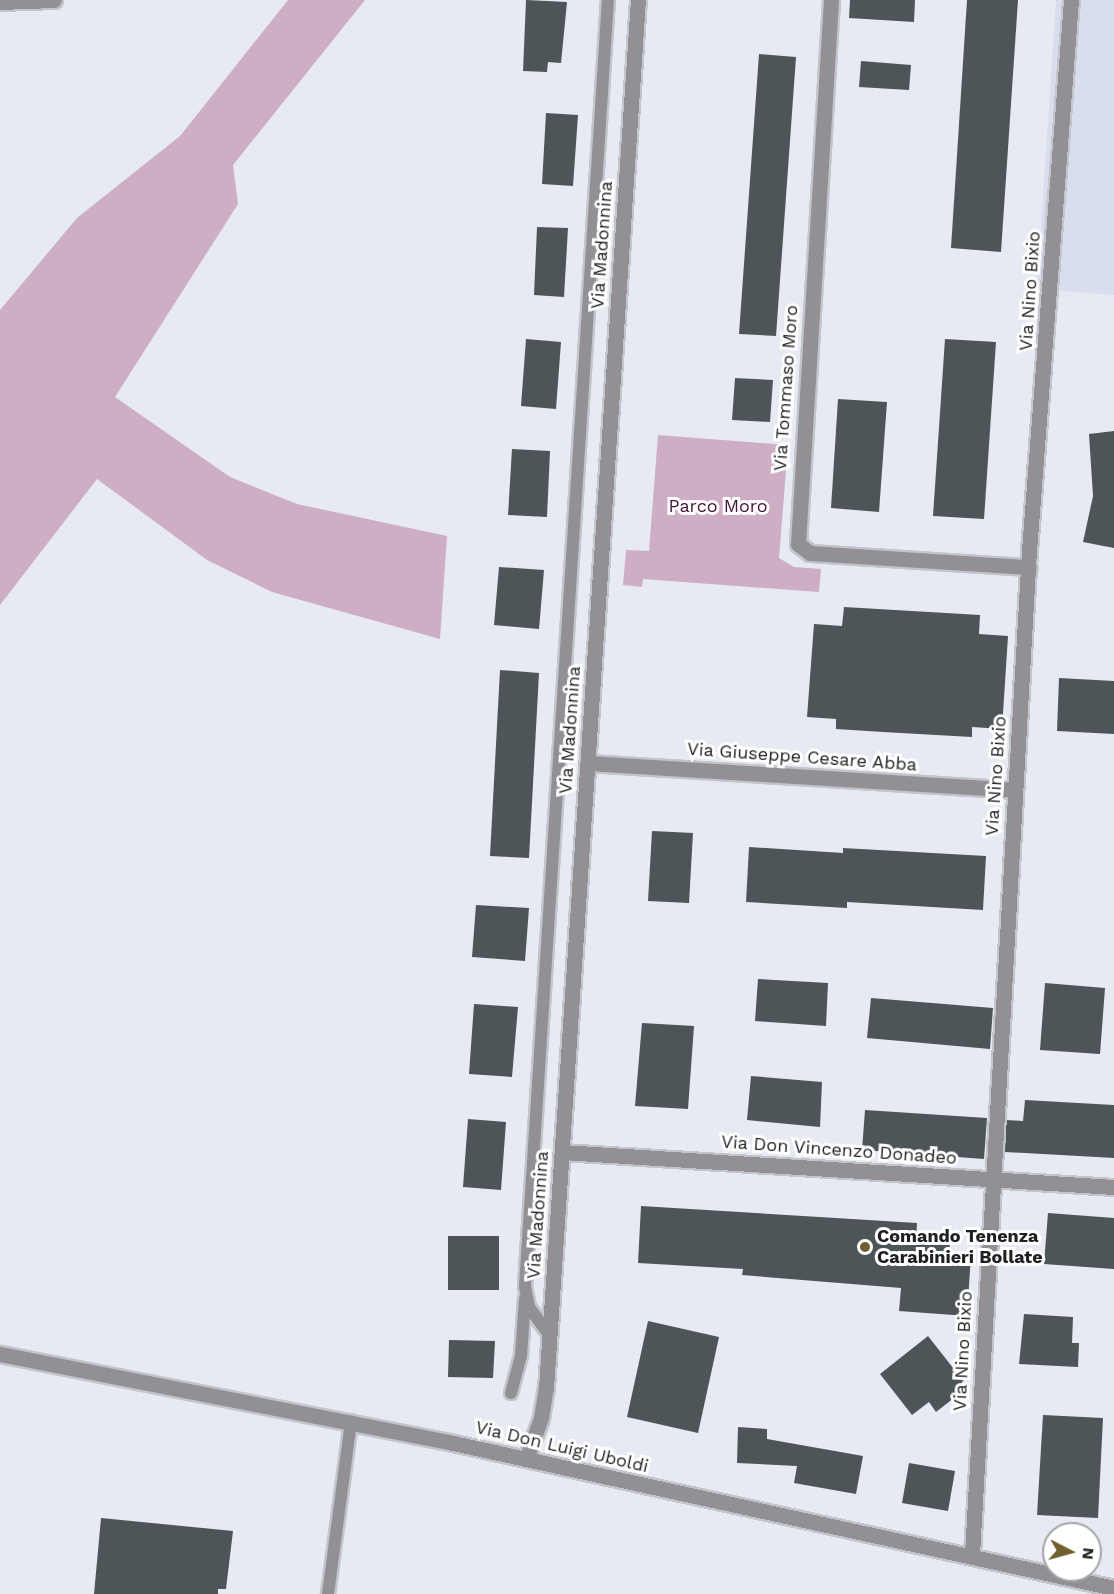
<!DOCTYPE html>
<style>
body{margin:0}
#map{position:relative;width:1114px;height:1594px;overflow:hidden;background:#e7eaf2;font-family:"Work Sans",sans-serif}
div>[style]{position:absolute}
.built>*{inset:0;background:#d8deed}
.green>*{inset:0;background:#ceaec4}
.building>*{inset:0;background:#4e5559}
.roads{filter:drop-shadow(2px 0 #c3c5cd) drop-shadow(-2px 0 #c3c5cd) drop-shadow(0 2px #c3c5cd) drop-shadow(0 -2px #c3c5cd)}
.service>*{height:12px;margin:-6px;padding:0 6px;transform-origin:6px;border-radius:6px;background:#929094}
.minor>*{height:15px;margin:-7.5px;padding:0 7.5px;transform-origin:7.5px;border-radius:7.5px;background:#929094}
.dots>*{width:16px;height:16px;translate:-50% -50%;box-sizing:border-box;border:3px solid #fff;border-radius:50%}
span{translate:-50% -50%;white-space:nowrap;text-align:center;line-height:1.15;-webkit-text-stroke:6px #fff;paint-order:stroke}
.street-label{font-size:18px;color:#1e1f22}
.park-label{font-size:18px;color:#431539}
.poi-label{font-size:18px;color:#1e1f22;font-weight:700}
.left{translate:0 -50%;text-align:left}
.north{position:absolute;left:1042px;top:1522px;width:60px;height:60px;box-sizing:border-box;background:#fff;border:2px solid #a5a5a7;border-radius:50%;rotate:96deg;font-size:16px;font-weight:700;line-height:24px;text-align:center;color:#1e1f22}
.north::after{content:'';display:block;margin:auto;width:21px;height:27px;background:#6f5f2d;clip-path:polygon(50% 0,100% 100%,50% 72%,0 100%)}
</style>
<div id="map">
<div class="built">
<i style="clip-path:polygon(1056px 0,1114px 0,1114px 295px,1037px 289px)"></i>
</div>
<div class="green">
<i style="clip-path:polygon(288px 0,365px 0,233px 165px,238px 204px,115px 397px,230px 477px,297px 504px,447px 536px,440px 639px,272px 592px,207px 560px,97px 479px,0 605px,0 310px,77px 218px,180px 136px)"></i>
<i style="clip-path:polygon(658px 435px,788px 445px,779px 558px,794px 567px,821px 569px,819px 592px,643px 579px,642px 587px,623px 585px,626px 550px,649px 551px)"></i>
</div>
<div class="building">
<i style="clip-path:polygon(526px 0,567px 2px,561px 63px,548px 62px,547px 72px,523px 71px)"></i>
<i style="clip-path:polygon(850px 0,915px 0,914px 22px,849px 18px)"></i>
<i style="clip-path:polygon(967px 0,1018px 0,1001px 252px,951px 248px)"></i>
<i style="clip-path:polygon(759px 54px,796px 57px,776px 336px,739px 334px)"></i>
<i style="clip-path:polygon(861px 61px,911px 65px,909px 90px,859px 87px)"></i>
<i style="clip-path:polygon(546px 113px,578px 115px,573px 186px,542px 184px)"></i>
<i style="clip-path:polygon(537px 227px,568px 228px,564px 297px,534px 295px)"></i>
<i style="clip-path:polygon(526px 339px,561px 342px,556px 409px,521px 406px)"></i>
<i style="clip-path:polygon(945px 339px,996px 342px,984px 519px,933px 516px)"></i>
<i style="clip-path:polygon(735px 378px,773px 380px,770px 422px,732px 420px)"></i>
<i style="clip-path:polygon(838px 399px,887px 402px,879px 512px,831px 508px)"></i>
<i style="clip-path:polygon(1114px 431px,1114px 548px,1083px 542px,1093px 496px,1089px 434px)"></i>
<i style="clip-path:polygon(512px 449px,550px 451px,547px 517px,508px 515px)"></i>
<i style="clip-path:polygon(499px 567px,544px 570px,539px 629px,494px 625px)"></i>
<i style="clip-path:polygon(844px 607px,980px 615px,979px 634px,1008px 636px,1002px 729px,972px 727px,972px 737px,883px 732px,836px 729px,836px 719px,807px 717px,814px 624px,842px 626px)"></i>
<i style="clip-path:polygon(500px 670px,539px 673px,529px 858px,490px 856px)"></i>
<i style="clip-path:polygon(1059px 678px,1114px 681px,1114px 734px,1057px 731px)"></i>
<i style="clip-path:polygon(652px 831px,693px 833px,689px 903px,648px 901px)"></i>
<i style="clip-path:polygon(749px 847px,843px 853px,843px 848px,986px 856px,983px 910px,847px 902px,847px 908px,746px 902px)"></i>
<i style="clip-path:polygon(476px 905px,529px 908px,525px 961px,472px 957px)"></i>
<i style="clip-path:polygon(758px 979px,828px 983px,826px 1026px,755px 1021px)"></i>
<i style="clip-path:polygon(1045px 983px,1105px 988px,1100px 1054px,1040px 1050px)"></i>
<i style="clip-path:polygon(871px 998px,993px 1008px,990px 1049px,867px 1038px)"></i>
<i style="clip-path:polygon(474px 1004px,518px 1007px,512px 1077px,469px 1074px)"></i>
<i style="clip-path:polygon(642px 1023px,694px 1026px,688px 1109px,635px 1106px)"></i>
<i style="clip-path:polygon(751px 1076px,822px 1082px,820px 1127px,747px 1120px)"></i>
<i style="clip-path:polygon(1025px 1100px,1114px 1105px,1114px 1158px,1005px 1152px,1006px 1120px,1023px 1121px)"></i>
<i style="clip-path:polygon(865px 1110px,987px 1118px,984px 1159px,862px 1150px)"></i>
<i style="clip-path:polygon(468px 1119px,506px 1122px,501px 1190px,463px 1187px)"></i>
<i style="clip-path:polygon(641px 1206px,917px 1223px,916px 1240px,950px 1243px,949px 1253px,971px 1255px,967px 1316px,899px 1311px,901px 1288px,742px 1275px,743px 1269px,638px 1263px)"></i>
<i style="clip-path:polygon(1048px 1213px,1114px 1218px,1114px 1269px,1044px 1264px)"></i>
<i style="clip-path:polygon(448px 1236px,499px 1236px,499px 1290px,448px 1290px)"></i>
<i style="clip-path:polygon(1024px 1314px,1073px 1317px,1072px 1343px,1079px 1343px,1078px 1367px,1019px 1364px)"></i>
<i style="clip-path:polygon(648px 1321px,719px 1337px,698px 1433px,627px 1417px)"></i>
<i style="clip-path:polygon(928px 1336px,968px 1387px,936px 1412px,929px 1402px,912px 1415px,880px 1374px)"></i>
<i style="clip-path:polygon(449px 1340px,495px 1341px,493px 1378px,448px 1377px)"></i>
<i style="clip-path:polygon(1043px 1415px,1103px 1418px,1098px 1518px,1037px 1515px)"></i>
<i style="clip-path:polygon(738px 1427px,767px 1429px,767px 1439px,863px 1456px,856px 1494px,794px 1483px,797px 1466px,737px 1463px)"></i>
<i style="clip-path:polygon(909px 1463px,955px 1471px,948px 1511px,902px 1503px)"></i>
<i style="clip-path:polygon(101px 1518px,233px 1531px,226px 1589px,218px 1589px,218px 1594px,94px 1594px)"></i>
</div>
<div class="roads">
<div class="service">
<i style="left:550px;top:1336px;width:36px;rotate:-126deg"></i>
<i style="left:529px;top:1307px;width:21px;rotate:-101deg"></i>
<i style="left:525px;top:1286px;width:1289px;rotate:-86.31deg"></i>
<i style="left:511px;top:1393px;width:38px;rotate:-75deg"></i>
<i style="left:521px;top:1356px;width:57px;rotate:-86deg"></i>
<i style="left:328px;top:1594px;width:174px;rotate:-82.4deg"></i>
</div>
<div class="minor">
<i style="left:831px;top:0;width:545px;rotate:93.47deg"></i>
<i style="left:798px;top:544px;width:15px;rotate:37deg"></i>
<i style="left:810px;top:553px;width:219px;rotate:3.7deg"></i>
<i style="left:0;top:2px;width:54px;rotate:-2.1deg"></i>
<i style="left:588px;top:763px;width:427px;rotate:3.6deg"></i>
<i style="left:562px;top:1152px;width:553px;rotate:3.63deg"></i>
<i style="left:0;top:1354px;width:462px;rotate:11.1deg"></i>
<i style="left:453px;top:1443px;width:677px;rotate:12.37deg"></i>
<i style="left:526px;top:1459px;width:44px;rotate:-69.9deg"></i>
<i style="left:541px;top:1418px;width:30px;rotate:-81deg"></i>
<i style="left:546px;top:1388px;width:1391px;rotate:-86.21deg"></i>
<i style="left:972px;top:1554px;width:1005px;rotate:-86.75deg"></i>
<i style="left:1029px;top:551px;width:553px;rotate:-85.64deg"></i>
</div>
</div>
<div class="dots">
<i style="left:865px;top:1247px;background:#6f5f2d"></i>
</div>
<div class="street-label">
<span style="left:602px;top:245px;rotate:-86deg">Via Madonnina</span>
<span style="left:1030px;top:291px;rotate:-86deg">Via Nino Bixio</span>
<span style="left:786px;top:388px;rotate:-86deg">Via Tommaso Moro</span>
<span style="left:570px;top:730px;rotate:-86deg">Via Madonnina</span>
<span style="left:802px;top:757px;rotate:4deg">Via Giuseppe Cesare Abba</span>
<span style="left:996px;top:776px;rotate:-86deg">Via Nino Bixio</span>
<span style="left:839px;top:1150px;rotate:4deg">Via Don Vincenzo Donadeo</span>
<span style="left:538px;top:1215px;rotate:-86deg">Via Madonnina</span>
<span style="left:963px;top:1351px;rotate:-87deg">Via Nino Bixio</span>
<span style="left:562px;top:1447px;rotate:13deg">Via Don Luigi Uboldi</span>
</div>
<div class="park-label">
<span style="left:718px;top:506px">Parco Moro</span>
</div>
<div class="poi-label">
<span class="left" style="left:877px;top:1247px">Comando Tenenza<br>Carabinieri Bollate</span>
</div>
<div class="north">N</div>
</div>
